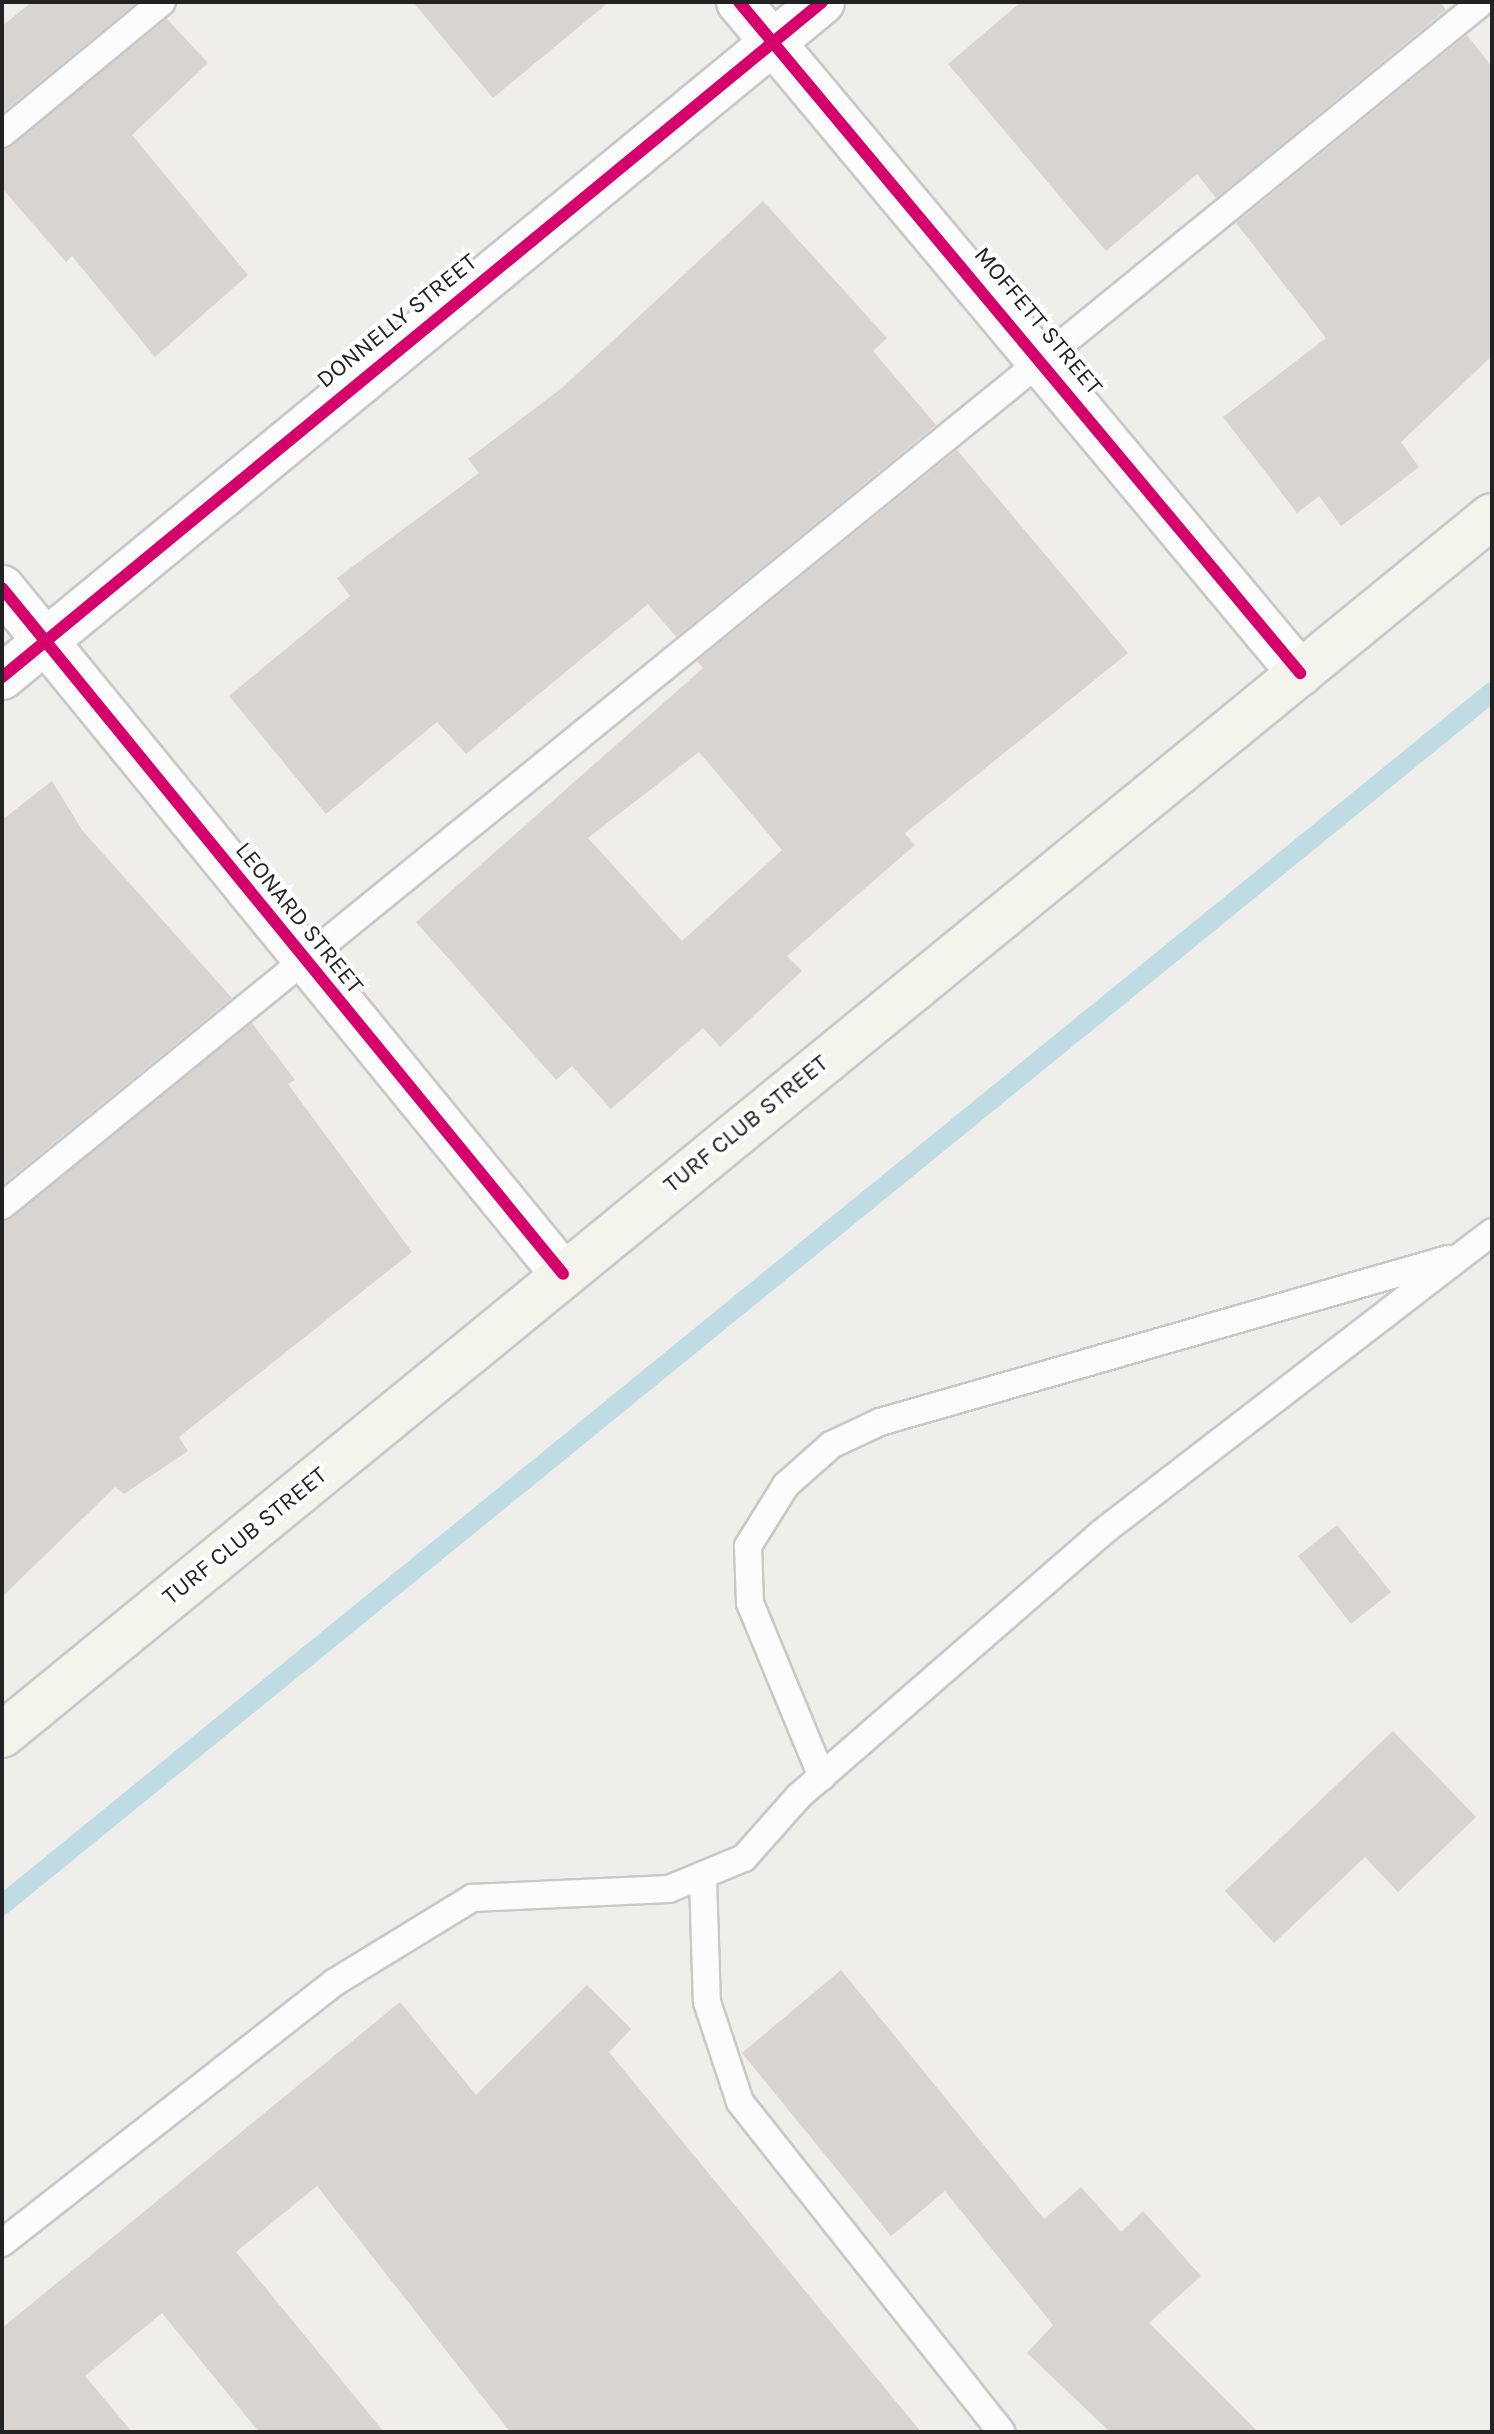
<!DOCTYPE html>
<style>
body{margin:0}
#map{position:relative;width:1494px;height:2434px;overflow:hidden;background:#f0eeeb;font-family:Karla,sans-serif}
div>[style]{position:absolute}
.stream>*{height:20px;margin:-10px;padding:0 10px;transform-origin:10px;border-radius:10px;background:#bfdbe3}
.building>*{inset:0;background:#d7d4d2}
.roads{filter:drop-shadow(2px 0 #c9c8c7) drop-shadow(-2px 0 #c9c8c7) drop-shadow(0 2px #c9c8c7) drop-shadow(0 -2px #c9c8c7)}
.service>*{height:26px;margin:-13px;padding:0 13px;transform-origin:13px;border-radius:13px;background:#fdfcfc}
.minor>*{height:44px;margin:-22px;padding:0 22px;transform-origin:22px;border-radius:22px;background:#fdfcfc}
.secondary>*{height:44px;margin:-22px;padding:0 22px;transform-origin:22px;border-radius:22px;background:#f4f4ed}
.cycleway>*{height:12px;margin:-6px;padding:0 6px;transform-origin:6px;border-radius:6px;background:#d6006c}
span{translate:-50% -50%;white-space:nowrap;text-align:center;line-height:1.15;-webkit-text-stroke:8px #fff;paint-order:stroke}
.street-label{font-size:24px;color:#222}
.frame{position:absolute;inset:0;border:4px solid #222;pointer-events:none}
</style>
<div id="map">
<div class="stream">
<i style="left:2px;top:1905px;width:1921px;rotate:-39.15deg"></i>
</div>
<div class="building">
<i style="clip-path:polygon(32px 2px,137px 2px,2px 113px,2px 26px)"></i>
<i style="clip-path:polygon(413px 2px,609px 2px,493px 98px)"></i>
<i style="clip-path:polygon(1021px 2px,1440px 2px,1446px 10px,1216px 198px,1197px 174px,1106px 251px,948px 64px)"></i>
<i style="clip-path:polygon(167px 19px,208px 63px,132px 135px,248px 275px,155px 357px,72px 256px,66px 262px,2px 188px,2px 150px)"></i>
<i style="clip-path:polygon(1467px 35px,1492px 67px,1492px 356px,1401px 442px,1419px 467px,1341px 526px,1319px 496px,1297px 513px,1223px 417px,1326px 338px,1236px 223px)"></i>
<i style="clip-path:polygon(763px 201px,887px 338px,873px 351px,936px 425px,676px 637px,648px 604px,466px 754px,437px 722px,326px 814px,229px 696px,350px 596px,337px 578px,479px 473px,468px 459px,563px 387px)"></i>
<i style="clip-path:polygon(evenodd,957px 450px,1128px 653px,905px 833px,915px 845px,787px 956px,802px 971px,720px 1047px,703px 1028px,611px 1109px,572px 1066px,556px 1080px,416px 922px,703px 668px,697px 661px,957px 450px,699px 752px,782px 850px,682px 941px,588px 838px,699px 752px)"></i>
<i style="clip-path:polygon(52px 781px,82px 830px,232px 998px,2px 1185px,2px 820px)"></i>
<i style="clip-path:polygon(252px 1023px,295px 1080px,288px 1084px,412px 1252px,179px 1437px,188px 1451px,124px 1494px,115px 1487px,2px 1597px,2px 1222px)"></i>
<i style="clip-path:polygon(1337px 1525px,1391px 1592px,1351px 1624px,1298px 1556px)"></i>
<i style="clip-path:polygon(1393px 1731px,1476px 1817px,1398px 1892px,1365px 1857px,1274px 1943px,1225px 1891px)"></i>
<i style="clip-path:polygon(841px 1970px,1044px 2219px,1081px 2187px,1121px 2232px,1143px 2211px,1201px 2276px,1149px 2323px,1258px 2432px,1110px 2432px,1027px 2353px,1053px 2325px,945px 2191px,891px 2236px,742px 2053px)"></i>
<i style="clip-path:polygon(587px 1985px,631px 2029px,609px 2052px,921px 2432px,510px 2432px,317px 2186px,236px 2252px,384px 2432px,259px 2432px,162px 2313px,85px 2376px,132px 2432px,2px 2432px,2px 2328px,400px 2002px,476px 2095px)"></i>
</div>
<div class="roads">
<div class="service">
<i style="left:2px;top:134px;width:207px;rotate:-39.5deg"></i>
<i style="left:2px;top:1206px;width:1908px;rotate:-39.13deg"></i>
<i style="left:822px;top:1777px;width:188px;rotate:-112.5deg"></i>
<i style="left:750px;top:1603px;width:57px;rotate:-92deg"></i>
<i style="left:748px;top:1546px;width:72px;rotate:-58.1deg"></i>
<i style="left:786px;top:1485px;width:60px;rotate:-41.6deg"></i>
<i style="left:831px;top:1445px;width:54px;rotate:-25.1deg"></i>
<i style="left:880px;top:1422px;width:591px;rotate:-16.01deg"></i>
<i style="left:703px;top:1878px;width:124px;rotate:88.2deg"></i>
<i style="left:707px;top:2002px;width:105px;rotate:71.7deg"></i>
<i style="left:740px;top:2102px;width:421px;rotate:51.6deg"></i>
<i style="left:2px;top:2243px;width:423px;rotate:-38.1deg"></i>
<i style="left:335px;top:1982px;width:161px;rotate:-31.5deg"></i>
<i style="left:472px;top:1898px;width:197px;rotate:-2.6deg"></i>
<i style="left:669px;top:1889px;width:81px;rotate:-22.5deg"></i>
<i style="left:744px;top:1858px;width:83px;rotate:-48.4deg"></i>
<i style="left:799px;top:1796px;width:399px;rotate:-41deg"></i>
<i style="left:1100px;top:1534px;width:495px;rotate:-37.6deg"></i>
</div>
<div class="minor">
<i style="left:739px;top:2px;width:875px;rotate:50.1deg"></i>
<i style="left:2px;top:588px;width:886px;rotate:50.72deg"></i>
<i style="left:2px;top:677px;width:1062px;rotate:-39.46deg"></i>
</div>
<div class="secondary">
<i style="left:2px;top:1735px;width:1925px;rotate:-39.29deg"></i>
</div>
</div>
<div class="cycleway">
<i style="left:739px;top:2px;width:875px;rotate:50.1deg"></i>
<i style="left:2px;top:588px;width:886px;rotate:50.72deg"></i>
<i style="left:2px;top:677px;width:1062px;rotate:-39.46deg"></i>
</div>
<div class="street-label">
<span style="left:397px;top:321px;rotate:-39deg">DONNELLY STREET</span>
<span style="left:1038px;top:321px;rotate:50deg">MOFFETT STREET</span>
<span style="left:299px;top:918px;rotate:51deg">LEONARD STREET</span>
<span style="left:746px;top:1124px;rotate:-39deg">TURF CLUB STREET</span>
<span style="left:245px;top:1536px;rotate:-39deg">TURF CLUB STREET</span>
</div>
<div class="frame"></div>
</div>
